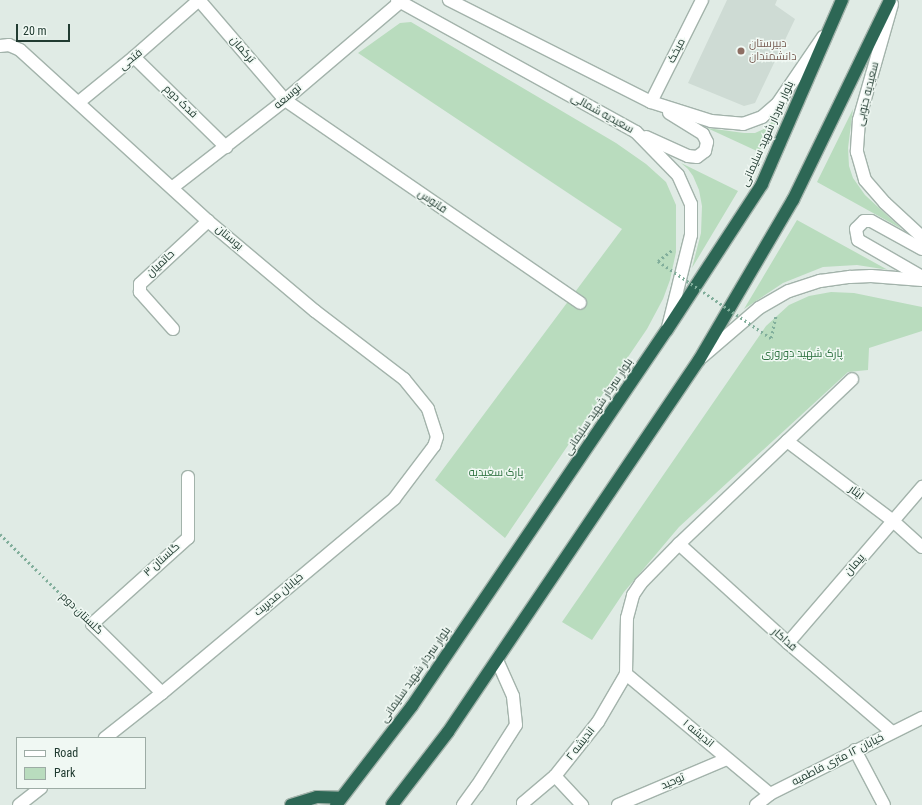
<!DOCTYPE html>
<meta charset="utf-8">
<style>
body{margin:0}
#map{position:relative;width:922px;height:805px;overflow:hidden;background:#e0ebe5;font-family:"Roboto Condensed",Cairo,sans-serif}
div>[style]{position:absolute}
.built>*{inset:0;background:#cedbd4}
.green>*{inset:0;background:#b9dcbe}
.path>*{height:2.5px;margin-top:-1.25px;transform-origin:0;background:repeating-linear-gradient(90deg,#81ae9b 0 2px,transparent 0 5px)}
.roads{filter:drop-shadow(1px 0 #a3b3ab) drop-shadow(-1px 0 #a3b3ab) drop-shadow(0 1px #a3b3ab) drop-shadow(0 -1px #a3b3ab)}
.street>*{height:12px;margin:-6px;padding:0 6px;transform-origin:6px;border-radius:6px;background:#fff}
.secondary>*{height:12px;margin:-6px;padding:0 6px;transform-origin:6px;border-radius:6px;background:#fff}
.highway>*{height:12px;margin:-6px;padding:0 6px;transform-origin:6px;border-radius:6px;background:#2d6755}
.path-bridge>*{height:2.5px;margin-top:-1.25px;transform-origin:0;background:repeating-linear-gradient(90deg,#81ae9b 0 2px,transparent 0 5px)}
.dots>*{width:11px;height:11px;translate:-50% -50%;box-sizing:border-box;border:2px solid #f0f8f3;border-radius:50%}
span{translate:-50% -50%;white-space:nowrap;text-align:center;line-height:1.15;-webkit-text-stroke:3px #f0f8f3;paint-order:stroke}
.education-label{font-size:11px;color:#785e54}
.left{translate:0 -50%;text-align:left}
.street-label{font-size:11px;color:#213b31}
.park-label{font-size:11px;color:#2c713f}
.legend{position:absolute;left:16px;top:737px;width:130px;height:52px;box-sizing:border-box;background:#f0f8f3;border:1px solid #9daca5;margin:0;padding:5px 7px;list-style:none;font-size:12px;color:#213b31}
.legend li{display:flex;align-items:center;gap:8px;height:20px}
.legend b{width:20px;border:1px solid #9daca5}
.scale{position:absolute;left:16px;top:24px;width:54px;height:18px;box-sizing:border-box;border:2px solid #213b31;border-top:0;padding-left:5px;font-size:12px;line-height:14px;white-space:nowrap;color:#213b31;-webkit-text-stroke:3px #f0f8f3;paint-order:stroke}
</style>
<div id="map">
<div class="built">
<i style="clip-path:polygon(727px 0,777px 0,775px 5px,795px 19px,755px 103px,744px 106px,688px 83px)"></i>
</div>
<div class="green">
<i style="clip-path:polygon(411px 22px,616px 143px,646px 164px,666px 182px,676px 205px,676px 252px,670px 280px,663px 299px,647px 329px,505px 538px,435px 480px,622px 229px,358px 53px,400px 23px)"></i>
<i style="clip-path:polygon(853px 109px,848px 148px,849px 166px,853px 178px,865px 195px,902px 229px,817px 182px)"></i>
<i style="clip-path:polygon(782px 111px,759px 152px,707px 128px,744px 133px,755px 133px,766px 128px)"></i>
<i style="clip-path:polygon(681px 163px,738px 191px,692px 268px,701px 233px,702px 206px,699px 190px,693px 176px,688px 169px)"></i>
<i style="clip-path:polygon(797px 220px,888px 270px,889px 270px,857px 265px,823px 267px,783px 283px,744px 309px)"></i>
<i style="clip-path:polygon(831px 292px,854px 293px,922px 307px,922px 331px,869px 348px,868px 370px,848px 372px,679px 527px,624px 592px,592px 640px,562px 622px,766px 326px,789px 305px,809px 296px)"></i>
</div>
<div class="path">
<i style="left:658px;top:261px;width:18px;rotate:-38deg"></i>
<i style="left:771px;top:338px;width:24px;rotate:-78deg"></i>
<i style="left:0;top:534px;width:114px;rotate:44.6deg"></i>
</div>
<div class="roads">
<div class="street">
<i style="left:0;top:46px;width:9px;rotate:-6deg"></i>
<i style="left:9px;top:45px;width:12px;rotate:24deg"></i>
<i style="left:20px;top:50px;width:254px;rotate:42.3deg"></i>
<i style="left:208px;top:221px;width:140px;rotate:40.1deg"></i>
<i style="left:315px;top:311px;width:112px;rotate:37.4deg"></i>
<i style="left:404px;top:379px;width:38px;rotate:51deg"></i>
<i style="left:428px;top:409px;width:29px;rotate:72deg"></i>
<i style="left:437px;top:437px;width:9px;rotate:108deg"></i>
<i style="left:434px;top:446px;width:66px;rotate:127deg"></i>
<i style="left:394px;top:499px;width:302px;rotate:140.1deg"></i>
<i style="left:162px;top:693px;width:73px;rotate:141.7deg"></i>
<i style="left:134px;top:57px;width:129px;rotate:44.4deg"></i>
<i style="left:79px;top:102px;width:71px;rotate:-39.3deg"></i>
<i style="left:134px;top:57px;width:86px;rotate:-41.2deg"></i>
<i style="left:199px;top:0;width:132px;rotate:49.3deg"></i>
<i style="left:285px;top:100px;width:358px;rotate:34.5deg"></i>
<i style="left:651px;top:102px;width:114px;rotate:-63.4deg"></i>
<i style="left:173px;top:187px;width:142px;rotate:-37.8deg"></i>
<i style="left:285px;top:100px;width:151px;rotate:-40.4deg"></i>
<i style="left:173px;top:329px;width:50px;rotate:-131.7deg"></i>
<i style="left:140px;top:292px;width:8px;rotate:-90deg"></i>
<i style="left:140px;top:284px;width:93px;rotate:-42.8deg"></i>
<i style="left:787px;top:441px;width:133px;rotate:37deg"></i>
<i style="left:893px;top:521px;width:39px;rotate:42deg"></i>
<i style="left:679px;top:544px;width:147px;rotate:42.2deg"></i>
<i style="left:788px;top:643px;width:137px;rotate:40.6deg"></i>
<i style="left:788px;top:643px;width:206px;rotate:-49.3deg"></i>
<i style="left:626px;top:674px;width:187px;rotate:39.8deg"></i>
<i style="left:162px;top:693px;width:98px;rotate:-135.4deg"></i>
<i style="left:92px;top:624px;width:129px;rotate:-41.9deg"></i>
<i style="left:188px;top:538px;width:61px;rotate:-90deg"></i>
<i style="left:855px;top:750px;width:62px;rotate:62.2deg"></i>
<i style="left:555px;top:776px;width:40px;rotate:47deg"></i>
<i style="left:19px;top:805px;width:28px;rotate:-38deg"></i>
<i style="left:463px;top:805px;width:24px;rotate:-54deg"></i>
<i style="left:477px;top:786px;width:72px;rotate:-57.4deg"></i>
<i style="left:516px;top:725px;width:29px;rotate:-96deg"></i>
<i style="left:513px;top:696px;width:39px;rotate:-114deg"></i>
<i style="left:524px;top:805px;width:2px;rotate:-117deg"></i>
<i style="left:523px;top:803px;width:42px;rotate:-40.2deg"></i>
<i style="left:555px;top:776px;width:69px;rotate:-51.5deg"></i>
<i style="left:598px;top:722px;width:56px;rotate:-59.7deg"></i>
<i style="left:626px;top:674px;width:56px;rotate:-89deg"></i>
<i style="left:627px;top:618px;width:24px;rotate:-75deg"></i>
<i style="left:633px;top:595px;width:14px;rotate:-56deg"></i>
<i style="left:641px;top:583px;width:54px;rotate:-45.7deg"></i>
<i style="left:679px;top:544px;width:239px;rotate:-43.6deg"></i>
<i style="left:618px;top:805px;width:118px;rotate:-22.9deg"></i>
<i style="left:756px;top:805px;width:18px;rotate:-38deg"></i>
<i style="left:770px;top:794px;width:170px;rotate:-26.6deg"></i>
</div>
<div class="secondary">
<i style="left:397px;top:0;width:273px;rotate:28.9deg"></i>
<i style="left:636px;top:132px;width:60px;rotate:45.7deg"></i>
<i style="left:678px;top:175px;width:32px;rotate:66deg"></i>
<i style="left:691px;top:204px;width:31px;rotate:90deg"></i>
<i style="left:691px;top:235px;width:95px;rotate:104deg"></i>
<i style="left:449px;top:0;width:226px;rotate:26.8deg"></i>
<i style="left:651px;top:102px;width:63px;rotate:17.6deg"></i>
<i style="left:711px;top:121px;width:32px;rotate:5deg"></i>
<i style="left:743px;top:124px;width:20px;rotate:-20deg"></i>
<i style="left:762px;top:117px;width:21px;rotate:-41deg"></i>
<i style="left:778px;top:103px;width:80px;rotate:-55.7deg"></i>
<i style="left:892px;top:4px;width:121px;rotate:105.9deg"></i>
<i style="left:859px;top:120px;width:32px;rotate:94deg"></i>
<i style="left:857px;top:152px;width:29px;rotate:74deg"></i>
<i style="left:865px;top:180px;width:30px;rotate:49deg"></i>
<i style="left:885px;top:203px;width:50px;rotate:42.6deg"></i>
<i style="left:646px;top:137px;width:46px;rotate:24.3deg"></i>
<i style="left:688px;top:156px;width:9px;rotate:6deg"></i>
<i style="left:697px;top:157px;width:10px;rotate:-37deg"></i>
<i style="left:705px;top:151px;width:9px;rotate:-77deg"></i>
<i style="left:707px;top:142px;width:9px;rotate:-117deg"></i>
<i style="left:703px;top:134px;width:40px;rotate:-148deg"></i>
<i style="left:922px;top:249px;width:58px;rotate:-151.2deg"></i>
<i style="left:871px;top:221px;width:7px;rotate:180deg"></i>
<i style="left:864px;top:221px;width:11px;rotate:135deg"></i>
<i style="left:856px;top:229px;width:11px;rotate:80deg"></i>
<i style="left:858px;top:240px;width:74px;rotate:30deg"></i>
<i style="left:702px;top:357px;width:75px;rotate:-40.7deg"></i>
<i style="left:759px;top:308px;width:34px;rotate:-30deg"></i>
<i style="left:789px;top:291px;width:33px;rotate:-18deg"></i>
<i style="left:820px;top:281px;width:30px;rotate:-8deg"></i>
<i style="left:850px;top:277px;width:21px;rotate:-3deg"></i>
<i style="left:871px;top:276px;width:51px;rotate:4.5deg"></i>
</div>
<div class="highway">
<i style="left:291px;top:805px;width:27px;rotate:-17deg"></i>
<i style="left:317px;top:797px;width:24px;rotate:2deg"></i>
<i style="left:336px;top:805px;width:125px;rotate:-52.5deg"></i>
<i style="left:412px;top:706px;width:454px;rotate:-55.9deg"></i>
<i style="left:667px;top:330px;width:174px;rotate:-56.9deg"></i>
<i style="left:762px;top:184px;width:201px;rotate:-66.5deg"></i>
<i style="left:392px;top:805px;width:92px;rotate:-52.5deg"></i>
<i style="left:448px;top:732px;width:449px;rotate:-56deg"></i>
<i style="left:699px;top:360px;width:186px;rotate:-59.6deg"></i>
<i style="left:793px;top:200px;width:222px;rotate:-64.1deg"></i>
</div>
</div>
<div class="path-bridge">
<i style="left:658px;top:261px;width:137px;rotate:34.3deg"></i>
</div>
<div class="dots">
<i style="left:741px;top:51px;background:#8d6e63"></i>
</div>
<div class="education-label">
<span class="left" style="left:749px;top:51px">دبیرستان<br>دانشمندان</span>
</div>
<div class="street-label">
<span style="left:242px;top:50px;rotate:49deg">ترکمان</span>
<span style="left:677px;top:51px;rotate:-63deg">میخک</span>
<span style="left:131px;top:60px;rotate:-40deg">فتحی</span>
<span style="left:868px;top:94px;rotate:-76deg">سعیدیه جنوبی</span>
<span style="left:288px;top:97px;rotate:-40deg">توسعه</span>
<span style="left:180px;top:102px;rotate:44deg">فدک دوم</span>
<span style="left:602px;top:114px;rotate:29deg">سعیدیه شمالی</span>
<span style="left:768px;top:134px;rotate:-66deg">بلوار سردار شهید سلیمانی</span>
<span style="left:432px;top:202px;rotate:35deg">فانوس</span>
<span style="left:229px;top:238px;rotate:40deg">بوستان</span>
<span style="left:161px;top:264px;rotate:-43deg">حاتمیان</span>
<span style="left:599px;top:407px;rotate:-56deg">بلوار سردار شهید سلیمانی</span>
<span style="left:856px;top:493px;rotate:37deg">ایثار</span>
<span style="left:162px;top:560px;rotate:-42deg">گلستان ۳</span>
<span style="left:855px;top:565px;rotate:-49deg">پیمان</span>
<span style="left:279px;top:595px;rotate:-40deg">خیابان مدیریت</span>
<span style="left:81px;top:614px;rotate:44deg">گلستان دوم</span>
<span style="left:784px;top:640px;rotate:42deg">فداکار</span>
<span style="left:416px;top:675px;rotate:-55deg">بلوار سردار شهید سلیمانی</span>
<span style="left:698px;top:734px;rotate:40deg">اندیشه ۱</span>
<span style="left:581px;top:744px;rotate:-52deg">اندیشه ۲</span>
<span style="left:838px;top:760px;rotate:-27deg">خیابان ۱۲ متری فاطمیه</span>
<span style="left:673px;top:782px;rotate:-23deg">توحید</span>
</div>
<div class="park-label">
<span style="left:802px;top:354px">پارک شهید دوروزی</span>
<span style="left:496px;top:473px">پارک سعیدیه</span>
</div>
<ul class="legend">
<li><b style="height:5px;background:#fff"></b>Road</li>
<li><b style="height:11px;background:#b9dcbe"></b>Park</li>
</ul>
<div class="scale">20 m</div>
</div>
